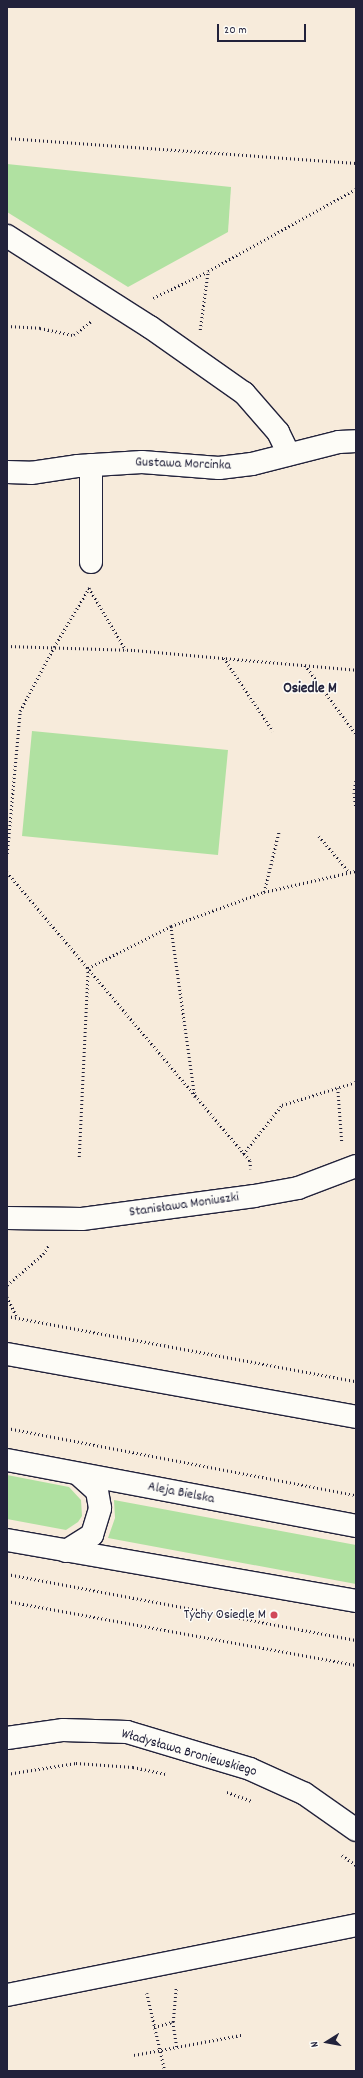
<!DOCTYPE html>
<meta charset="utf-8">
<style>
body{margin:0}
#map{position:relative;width:363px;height:2078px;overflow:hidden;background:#f7ebdb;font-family:Dekko,sans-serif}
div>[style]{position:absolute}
.green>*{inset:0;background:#b0e1a1}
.path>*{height:2.5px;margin-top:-1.25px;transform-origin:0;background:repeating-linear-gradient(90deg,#22223b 0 1px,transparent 0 4px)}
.roads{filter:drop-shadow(1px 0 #22223b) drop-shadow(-1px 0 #22223b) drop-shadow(0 1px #22223b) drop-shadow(0 -1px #22223b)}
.minor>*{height:22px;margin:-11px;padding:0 11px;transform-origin:11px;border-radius:11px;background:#fdfcf7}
.major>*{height:22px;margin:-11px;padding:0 11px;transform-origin:11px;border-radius:11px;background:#fdfcf7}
.dots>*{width:11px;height:11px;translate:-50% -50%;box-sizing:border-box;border:2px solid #fdfcf7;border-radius:50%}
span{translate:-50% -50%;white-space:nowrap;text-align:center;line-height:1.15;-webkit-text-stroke:3px #fdfcf7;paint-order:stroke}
.street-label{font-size:14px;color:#22223b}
.poi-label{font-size:14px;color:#22223b}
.right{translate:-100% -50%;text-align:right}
.neighbourhood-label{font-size:15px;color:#22223b;font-weight:700}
.frame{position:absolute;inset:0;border:8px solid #22223b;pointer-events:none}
.north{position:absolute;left:307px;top:2022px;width:40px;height:40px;-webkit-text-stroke:3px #fdfcf7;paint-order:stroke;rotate:259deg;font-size:11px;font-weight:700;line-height:16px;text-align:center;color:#22223b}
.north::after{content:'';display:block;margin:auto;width:14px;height:18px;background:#22223b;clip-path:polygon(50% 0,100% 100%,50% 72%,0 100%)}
.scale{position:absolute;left:217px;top:24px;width:89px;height:18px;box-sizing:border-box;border:2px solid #22223b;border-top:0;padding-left:5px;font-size:12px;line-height:14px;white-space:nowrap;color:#22223b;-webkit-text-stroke:3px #fdfcf7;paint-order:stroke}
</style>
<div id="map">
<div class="green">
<i style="clip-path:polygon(7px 164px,231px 187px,228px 232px,128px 287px,7px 212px)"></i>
<i style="clip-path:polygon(32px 731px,228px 750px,218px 855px,22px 836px)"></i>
<i style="clip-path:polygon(7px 1475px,69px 1487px,81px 1500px,82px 1516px,78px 1522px,66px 1530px,7px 1519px)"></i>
<i style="clip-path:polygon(114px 1500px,356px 1545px,356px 1584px,108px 1538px,115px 1518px)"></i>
</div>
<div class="path">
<i style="left:7px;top:138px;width:350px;rotate:4.1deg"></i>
<i style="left:153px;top:298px;width:60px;rotate:-25.7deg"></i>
<i style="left:7px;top:326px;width:33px;rotate:3deg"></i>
<i style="left:40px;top:328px;width:35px;rotate:12deg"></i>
<i style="left:74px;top:335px;width:22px;rotate:-39deg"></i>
<i style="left:200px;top:330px;width:60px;rotate:-82.3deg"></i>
<i style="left:208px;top:271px;width:169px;rotate:-29deg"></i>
<i style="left:7px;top:646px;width:127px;rotate:1.8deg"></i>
<i style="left:134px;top:650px;width:223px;rotate:5.1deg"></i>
<i style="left:224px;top:658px;width:88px;rotate:56.1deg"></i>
<i style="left:305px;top:665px;width:86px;rotate:53.5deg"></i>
<i style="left:356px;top:781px;width:12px;rotate:99deg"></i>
<i style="left:354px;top:793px;width:14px;rotate:82deg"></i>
<i style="left:319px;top:836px;width:47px;rotate:50.2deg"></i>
<i style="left:7px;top:854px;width:144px;rotate:-84.8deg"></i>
<i style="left:20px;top:711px;width:72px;rotate:-62deg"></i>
<i style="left:54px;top:647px;width:69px;rotate:-59.3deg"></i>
<i style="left:89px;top:588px;width:72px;rotate:59.2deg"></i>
<i style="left:7px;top:872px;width:378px;rotate:49.9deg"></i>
<i style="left:250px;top:1161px;width:8px;rotate:83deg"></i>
<i style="left:264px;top:892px;width:63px;rotate:-76.2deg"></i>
<i style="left:171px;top:926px;width:99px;rotate:-20.1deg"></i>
<i style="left:264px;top:892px;width:94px;rotate:-12.9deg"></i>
<i style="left:338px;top:1088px;width:55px;rotate:85.8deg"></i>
<i style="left:243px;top:1154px;width:63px;rotate:-51.5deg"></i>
<i style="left:282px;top:1105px;width:77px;rotate:-17.3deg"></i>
<i style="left:79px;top:1157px;width:189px;rotate:-87.3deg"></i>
<i style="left:88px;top:968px;width:93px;rotate:-26.8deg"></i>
<i style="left:171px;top:926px;width:173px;rotate:82deg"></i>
<i style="left:7px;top:1285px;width:48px;rotate:-40.7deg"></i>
<i style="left:43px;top:1254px;width:11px;rotate:-56deg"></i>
<i style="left:7px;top:1297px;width:22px;rotate:63deg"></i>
<i style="left:7px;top:1316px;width:355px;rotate:10.6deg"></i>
<i style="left:7px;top:1428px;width:355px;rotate:10.9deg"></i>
<i style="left:7px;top:1574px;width:355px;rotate:10.7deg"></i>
<i style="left:7px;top:1601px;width:355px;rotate:10.4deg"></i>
<i style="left:7px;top:1774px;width:70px;rotate:-9.1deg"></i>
<i style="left:76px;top:1763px;width:57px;rotate:4deg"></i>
<i style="left:133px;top:1767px;width:35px;rotate:12deg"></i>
<i style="left:227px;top:1792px;width:27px;rotate:20deg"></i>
<i style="left:342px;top:1855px;width:17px;rotate:36deg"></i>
<i style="left:147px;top:1993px;width:80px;rotate:77deg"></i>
<i style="left:173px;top:2022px;width:25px;rotate:81deg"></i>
<i style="left:154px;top:2027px;width:20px;rotate:-15deg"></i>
<i style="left:173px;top:2022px;width:34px;rotate:-85deg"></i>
<i style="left:134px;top:2055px;width:109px;rotate:-10.6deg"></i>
</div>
<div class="roads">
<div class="minor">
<i style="left:7px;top:236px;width:169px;rotate:32.5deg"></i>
<i style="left:150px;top:327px;width:115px;rotate:35.1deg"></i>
<i style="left:244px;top:393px;width:52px;rotate:48.9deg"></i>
<i style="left:278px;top:432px;width:25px;rotate:64deg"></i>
<i style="left:91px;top:465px;width:97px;rotate:90deg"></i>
<i style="left:7px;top:472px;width:24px;rotate:2deg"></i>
<i style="left:31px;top:473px;width:48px;rotate:-8.5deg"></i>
<i style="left:78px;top:466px;width:64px;rotate:-3.6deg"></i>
<i style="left:142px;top:462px;width:77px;rotate:4.5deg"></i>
<i style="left:219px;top:468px;width:33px;rotate:-7deg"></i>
<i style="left:252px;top:464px;width:90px;rotate:-14.2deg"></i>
<i style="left:339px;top:442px;width:17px;rotate:-3deg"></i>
<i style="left:7px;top:1218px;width:75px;rotate:0.8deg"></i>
<i style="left:82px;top:1219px;width:174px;rotate:-7.6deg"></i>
<i style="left:254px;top:1196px;width:45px;rotate:-10.3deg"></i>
<i style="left:298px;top:1188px;width:62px;rotate:-20.8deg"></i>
<i style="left:7px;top:1354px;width:355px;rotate:10.2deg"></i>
<i style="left:7px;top:1738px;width:57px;rotate:-8.1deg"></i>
<i style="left:63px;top:1730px;width:64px;rotate:1.8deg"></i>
<i style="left:127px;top:1732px;width:128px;rotate:16.7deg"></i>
<i style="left:250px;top:1769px;width:60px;rotate:24.4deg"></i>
<i style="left:305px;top:1794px;width:62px;rotate:35.2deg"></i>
<i style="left:7px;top:1995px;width:356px;rotate:-11.3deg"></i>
</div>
<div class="major">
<i style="left:7px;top:1460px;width:355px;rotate:10.7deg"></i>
<i style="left:7px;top:1540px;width:354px;rotate:9.9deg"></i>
<i style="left:66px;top:1551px;width:31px;rotate:-32deg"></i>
<i style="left:92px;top:1535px;width:28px;rotate:-73deg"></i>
<i style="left:100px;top:1508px;width:17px;rotate:-100deg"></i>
<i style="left:97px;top:1491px;width:25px;rotate:-138deg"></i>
</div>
</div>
<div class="dots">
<i style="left:274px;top:1615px;background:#d1495b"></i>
</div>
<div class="street-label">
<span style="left:183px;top:464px;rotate:2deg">Gustawa Morcinka</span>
<span style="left:184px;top:1205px;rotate:-8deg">Stanisława Moniuszki</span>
<span style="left:181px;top:1493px;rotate:11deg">Aleja Bielska</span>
<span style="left:189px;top:1753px;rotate:16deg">Władysława Broniewskiego</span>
</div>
<div class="poi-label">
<span class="right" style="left:266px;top:1615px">Tychy Osiedle M</span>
</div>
<div class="neighbourhood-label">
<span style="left:310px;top:690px">Osiedle M</span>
</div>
<div class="frame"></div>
<div class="north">N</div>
<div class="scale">20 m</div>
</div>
